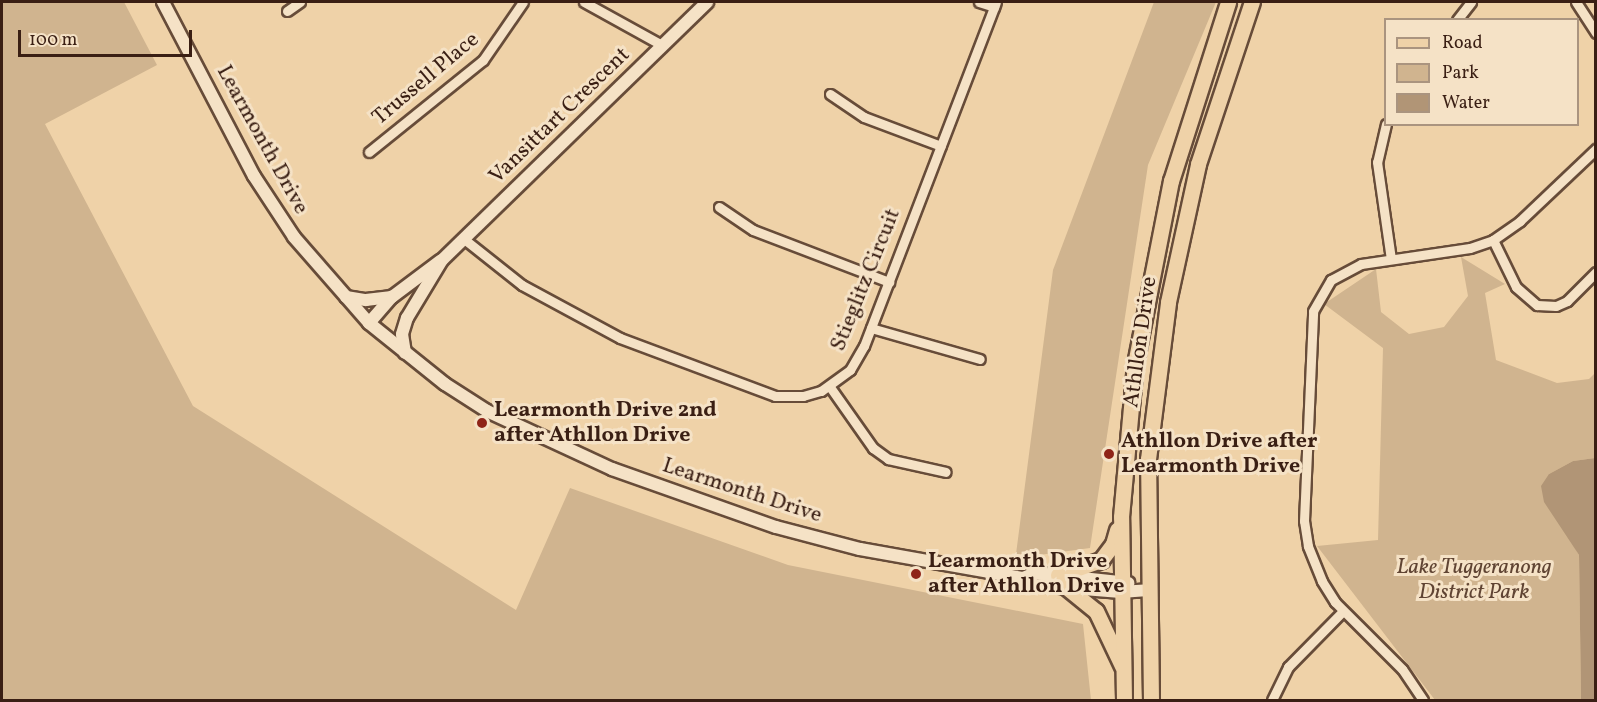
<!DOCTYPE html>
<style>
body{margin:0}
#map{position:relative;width:1597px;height:702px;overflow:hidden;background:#efd2a8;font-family:Vollkorn,serif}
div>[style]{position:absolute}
.green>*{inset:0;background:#d0b48f}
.water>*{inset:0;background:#b19576}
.roads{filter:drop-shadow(2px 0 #674c39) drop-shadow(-2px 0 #674c39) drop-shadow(0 2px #674c39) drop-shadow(0 -2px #674c39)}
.minor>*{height:9px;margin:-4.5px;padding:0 4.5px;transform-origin:4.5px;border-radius:4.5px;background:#f5e2c6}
.tertiary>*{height:12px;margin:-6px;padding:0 6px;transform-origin:6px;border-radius:6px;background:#f5e2c6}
.primary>*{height:15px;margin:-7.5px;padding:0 7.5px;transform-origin:7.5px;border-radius:7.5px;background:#efd2a8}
.dots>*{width:16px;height:16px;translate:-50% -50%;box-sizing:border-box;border:3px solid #f5e2c6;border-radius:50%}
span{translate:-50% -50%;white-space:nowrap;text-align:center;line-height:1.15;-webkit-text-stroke:6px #f5e2c6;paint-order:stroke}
.street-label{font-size:22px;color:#3a1f14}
.poi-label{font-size:22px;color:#3a1f14;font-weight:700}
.left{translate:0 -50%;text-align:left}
.park-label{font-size:22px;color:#604433;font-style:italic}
.frame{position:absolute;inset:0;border:3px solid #3a1f14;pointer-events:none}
.legend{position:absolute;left:1384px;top:18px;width:195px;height:108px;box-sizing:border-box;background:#f5e2c6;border:2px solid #aa947f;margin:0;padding:8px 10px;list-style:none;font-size:18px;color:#3a1f14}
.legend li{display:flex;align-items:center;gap:12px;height:30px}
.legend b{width:30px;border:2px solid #aa947f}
.scale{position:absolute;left:18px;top:30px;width:174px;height:27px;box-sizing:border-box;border:3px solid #3a1f14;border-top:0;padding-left:8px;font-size:18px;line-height:21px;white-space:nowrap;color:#3a1f14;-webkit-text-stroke:4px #f5e2c6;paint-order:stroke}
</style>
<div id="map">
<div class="green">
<i style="clip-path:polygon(2px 2px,124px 2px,157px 65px,45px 124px,193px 406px,516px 610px,570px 488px,788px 565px,1083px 624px,1091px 700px,2px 700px)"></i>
<i style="clip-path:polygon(1154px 2px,1216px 2px,1148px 165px,1090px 548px,1039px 555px,1016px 554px,1053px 270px)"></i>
<i style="clip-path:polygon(1461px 257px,1505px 284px,1485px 293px,1496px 360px,1557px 383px,1589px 379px,1595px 373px,1595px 458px,1573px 461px,1549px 474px,1567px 534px,1579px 555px,1581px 700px,1435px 700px,1317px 546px,1378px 540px,1383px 348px,1324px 304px,1376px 269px,1381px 312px,1409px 334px,1444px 327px,1468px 296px)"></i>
</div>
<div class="water">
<i style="clip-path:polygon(1595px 458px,1595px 700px,1581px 700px,1579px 555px,1544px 502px,1541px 486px,1549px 474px,1573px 461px)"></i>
</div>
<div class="roads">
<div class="minor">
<i style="left:584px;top:2px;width:89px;rotate:28.9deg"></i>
<i style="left:979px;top:2px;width:16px;rotate:18deg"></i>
<i style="left:1576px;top:2px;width:37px;rotate:57deg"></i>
<i style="left:287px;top:11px;width:16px;rotate:-35deg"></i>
<i style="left:1457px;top:20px;width:23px;rotate:-52deg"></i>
<i style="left:830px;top:94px;width:41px;rotate:34.1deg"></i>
<i style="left:864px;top:117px;width:82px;rotate:20.6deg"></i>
<i style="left:1386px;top:124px;width:39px;rotate:103deg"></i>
<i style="left:1377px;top:162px;width:98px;rotate:81.8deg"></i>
<i style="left:369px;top:152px;width:146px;rotate:-38.9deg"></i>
<i style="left:483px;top:60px;width:70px;rotate:-55.4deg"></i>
<i style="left:719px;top:207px;width:41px;rotate:34.1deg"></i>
<i style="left:753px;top:230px;width:146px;rotate:20.9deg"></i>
<i style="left:464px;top:239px;width:74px;rotate:38.4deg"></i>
<i style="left:522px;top:285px;width:111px;rotate:28.4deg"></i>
<i style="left:620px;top:338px;width:165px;rotate:20.5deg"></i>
<i style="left:775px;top:396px;width:28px"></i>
<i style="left:803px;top:396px;width:19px;rotate:-16deg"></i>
<i style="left:821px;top:391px;width:36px;rotate:-36deg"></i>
<i style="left:850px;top:370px;width:28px;rotate:-60deg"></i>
<i style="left:864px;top:346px;width:368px;rotate:-69deg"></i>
<i style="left:1493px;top:240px;width:52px;rotate:63.9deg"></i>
<i style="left:1516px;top:287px;width:28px;rotate:41deg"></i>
<i style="left:1537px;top:305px;width:19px;rotate:3deg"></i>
<i style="left:1556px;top:306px;width:12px;rotate:-24deg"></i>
<i style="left:1567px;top:301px;width:41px;rotate:-45deg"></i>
<i style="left:871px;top:328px;width:113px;rotate:15.9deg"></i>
<i style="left:830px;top:387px;width:75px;rotate:54.8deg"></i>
<i style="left:873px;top:448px;width:19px;rotate:36deg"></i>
<i style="left:888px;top:459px;width:59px;rotate:12.6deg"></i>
<i style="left:1272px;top:700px;width:37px;rotate:-64deg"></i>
<i style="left:1288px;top:667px;width:78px;rotate:-45.5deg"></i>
<i style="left:1423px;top:700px;width:37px;rotate:-124deg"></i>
<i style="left:1402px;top:669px;width:95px;rotate:-135deg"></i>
<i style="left:1335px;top:602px;width:25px;rotate:-122deg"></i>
<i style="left:1322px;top:581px;width:38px;rotate:-112deg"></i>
<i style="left:1308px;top:546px;width:25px;rotate:-99deg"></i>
<i style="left:1304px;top:521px;width:210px;rotate:-87.5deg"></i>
<i style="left:1313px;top:311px;width:36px;rotate:-60deg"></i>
<i style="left:1331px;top:280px;width:34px;rotate:-28deg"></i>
<i style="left:1361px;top:264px;width:110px;rotate:-8.4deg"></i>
<i style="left:1470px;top:248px;width:24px;rotate:-19deg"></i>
<i style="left:1493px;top:240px;width:33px;rotate:-35deg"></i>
<i style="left:1520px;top:221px;width:105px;rotate:-43.5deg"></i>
</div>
<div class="tertiary">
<i style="left:163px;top:2px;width:196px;rotate:62.4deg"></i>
<i style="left:254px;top:176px;width:73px;rotate:56.7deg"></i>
<i style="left:294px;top:237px;width:114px;rotate:48.9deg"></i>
<i style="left:369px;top:323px;width:97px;rotate:38.8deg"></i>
<i style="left:445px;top:384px;width:50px;rotate:32.7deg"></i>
<i style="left:487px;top:411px;width:138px;rotate:24.9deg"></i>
<i style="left:612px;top:469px;width:174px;rotate:19.5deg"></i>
<i style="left:776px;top:527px;width:87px;rotate:14.7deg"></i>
<i style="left:860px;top:549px;width:166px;rotate:10.1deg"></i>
<i style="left:1023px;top:578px;width:13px;rotate:32deg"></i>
<i style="left:1034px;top:585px;width:87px;rotate:4.6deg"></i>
<i style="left:1121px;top:592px;width:27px;rotate:-4deg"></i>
<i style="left:346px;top:297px;width:20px;rotate:9deg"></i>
<i style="left:366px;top:300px;width:26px;rotate:-7deg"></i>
<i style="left:369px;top:323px;width:35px;rotate:-49deg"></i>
<i style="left:392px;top:297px;width:60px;rotate:-36.9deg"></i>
<i style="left:405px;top:353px;width:19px;rotate:-99deg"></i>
<i style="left:402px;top:334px;width:17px;rotate:-73deg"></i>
<i style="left:407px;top:318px;width:68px;rotate:-58.9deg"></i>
<i style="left:442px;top:260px;width:370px;rotate:-44.2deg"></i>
<i style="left:1023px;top:578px;width:13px;rotate:-23deg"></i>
<i style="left:1035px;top:573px;width:94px;rotate:6.1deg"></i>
</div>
<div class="primary">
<i style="left:1058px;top:575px;width:46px;rotate:-19.2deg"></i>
<i style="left:1101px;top:560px;width:20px;rotate:-53deg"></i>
<i style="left:1113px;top:544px;width:15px;rotate:-74deg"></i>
<i style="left:1066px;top:587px;width:38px;rotate:39deg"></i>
<i style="left:1096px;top:611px;width:61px;rotate:64.7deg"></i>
<i style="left:1124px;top:700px;width:183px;rotate:-90.9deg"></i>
<i style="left:1121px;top:517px;width:154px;rotate:-84.8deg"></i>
<i style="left:1135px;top:364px;width:187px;rotate:-78.9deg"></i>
<i style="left:1171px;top:181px;width:188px;rotate:-72.3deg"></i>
<i style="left:1151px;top:700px;width:241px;rotate:-90.7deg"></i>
<i style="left:1148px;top:459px;width:158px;rotate:-82.7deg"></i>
<i style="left:1168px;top:302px;width:141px;rotate:-77.7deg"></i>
<i style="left:1198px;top:164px;width:171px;rotate:-71.6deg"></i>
</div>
</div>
<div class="dots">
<i style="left:482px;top:423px;background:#8f2418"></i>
<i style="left:1109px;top:454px;background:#8f2418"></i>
<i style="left:916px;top:574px;background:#8f2418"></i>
</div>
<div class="street-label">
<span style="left:426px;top:79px;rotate:-40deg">Trussell Place</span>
<span style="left:560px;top:116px;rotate:-44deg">Vansittart Crescent</span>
<span style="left:262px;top:140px;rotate:61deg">Learmonth Drive</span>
<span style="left:866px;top:280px;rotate:-68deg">Stieglitz Circuit</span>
<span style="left:1141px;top:342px;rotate:-82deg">Athllon Drive</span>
<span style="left:742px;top:491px;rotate:18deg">Learmonth Drive</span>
</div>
<div class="poi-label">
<span class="left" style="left:494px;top:423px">Learmonth Drive 2nd<br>after Athllon Drive</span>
<span class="left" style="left:1121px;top:454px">Athllon Drive after<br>Learmonth Drive</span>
<span class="left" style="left:928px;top:574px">Learmonth Drive<br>after Athllon Drive</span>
</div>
<div class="park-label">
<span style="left:1474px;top:580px">Lake Tuggeranong<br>District Park</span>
</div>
<div class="frame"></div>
<ul class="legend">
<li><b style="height:8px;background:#efd2a8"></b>Road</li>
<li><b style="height:16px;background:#d0b48f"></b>Park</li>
<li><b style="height:16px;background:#b19576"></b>Water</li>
</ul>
<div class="scale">100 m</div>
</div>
